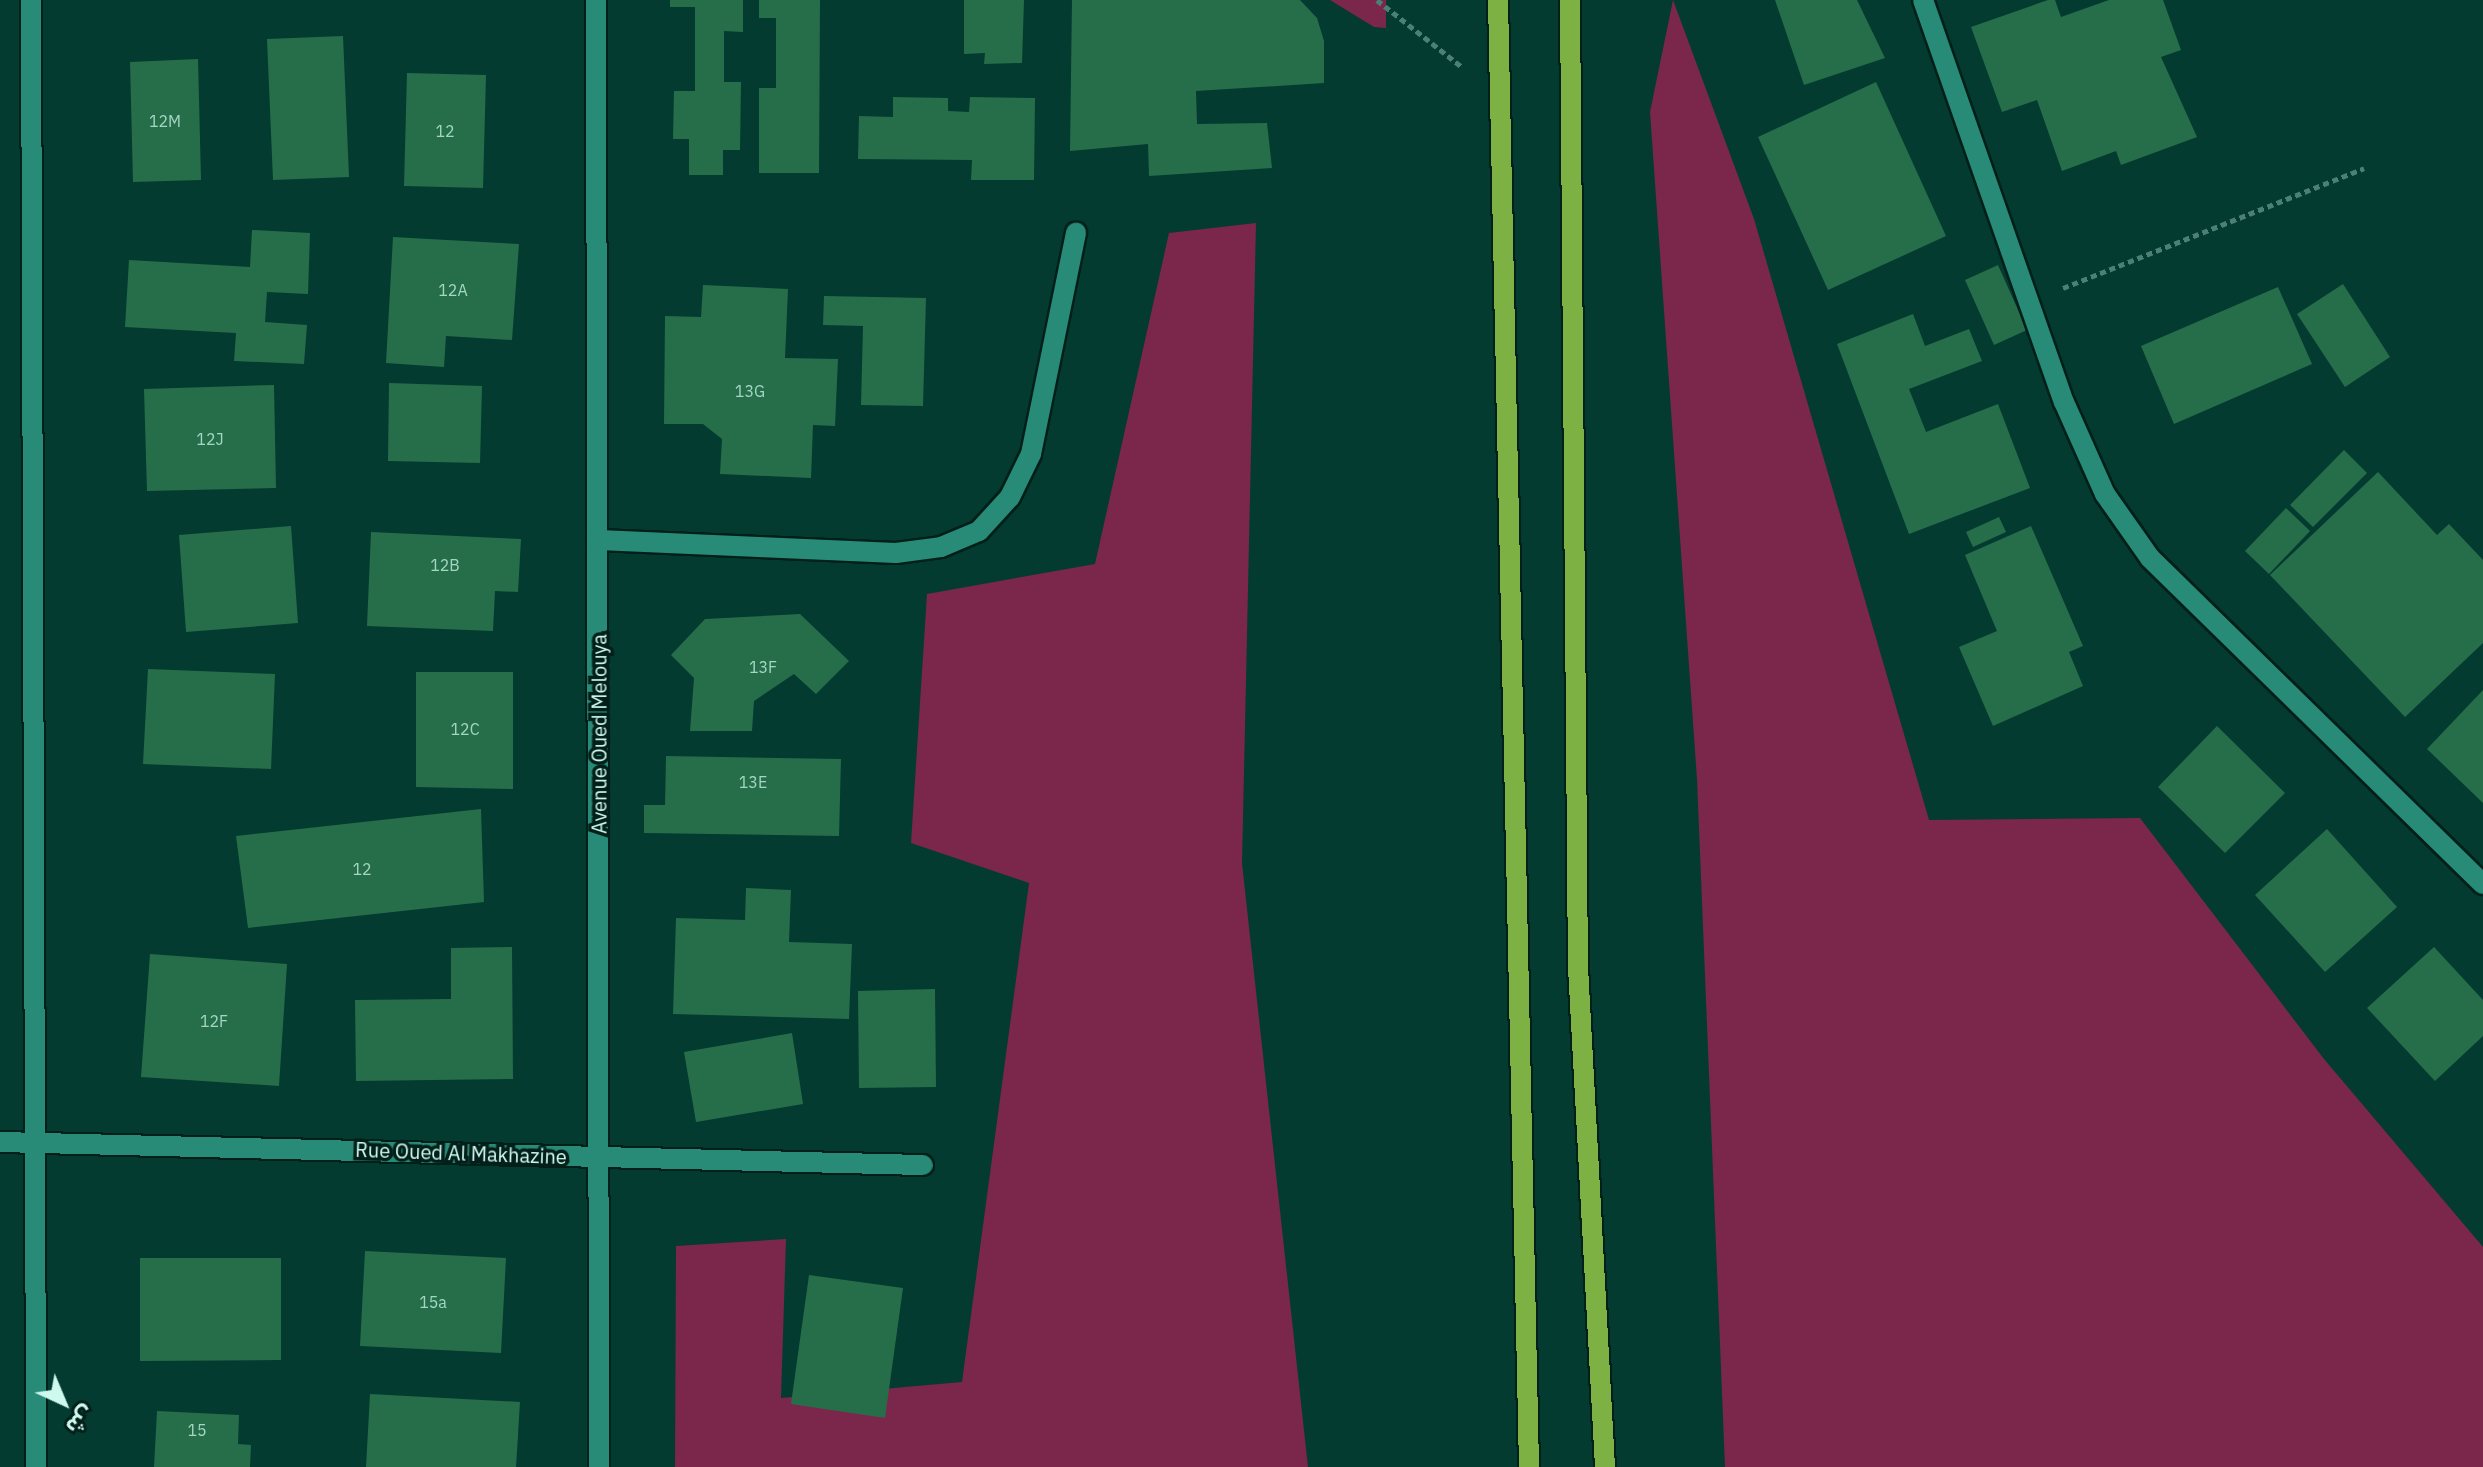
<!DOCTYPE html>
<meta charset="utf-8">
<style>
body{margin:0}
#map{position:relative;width:2483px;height:1467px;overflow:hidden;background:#033b31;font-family:"IBM Plex Sans","Noto Sans Arabic",sans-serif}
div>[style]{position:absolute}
.green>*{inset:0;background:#7a274b}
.building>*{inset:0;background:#266e49}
.path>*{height:5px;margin-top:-2.5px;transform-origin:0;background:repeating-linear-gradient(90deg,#4c7f75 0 6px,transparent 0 10px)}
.roads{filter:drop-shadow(2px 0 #021f19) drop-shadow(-2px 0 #021f19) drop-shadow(0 2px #021f19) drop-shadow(0 -2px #021f19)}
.minor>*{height:20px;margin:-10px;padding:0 10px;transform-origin:10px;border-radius:10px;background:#288b78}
.major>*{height:20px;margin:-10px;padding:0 10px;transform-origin:10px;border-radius:10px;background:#7db144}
span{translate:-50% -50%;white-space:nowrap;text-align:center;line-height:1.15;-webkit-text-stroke:7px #021f19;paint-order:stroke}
.number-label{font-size:16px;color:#a4d6c5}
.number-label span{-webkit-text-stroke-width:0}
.street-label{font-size:20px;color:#cef9ee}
.north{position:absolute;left:24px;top:1363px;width:80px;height:80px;-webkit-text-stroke:6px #021f19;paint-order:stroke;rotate:136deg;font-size:22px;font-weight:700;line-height:32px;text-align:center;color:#cef9ee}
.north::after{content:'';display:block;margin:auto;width:28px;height:36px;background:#cef9ee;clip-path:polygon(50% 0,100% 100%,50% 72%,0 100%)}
</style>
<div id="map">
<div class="green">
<i style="clip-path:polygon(1330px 0,1386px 0,1386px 28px,1374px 27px)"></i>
<i style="clip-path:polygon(1673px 0,1754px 219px,1929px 820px,2140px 818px,2324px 1059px,2483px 1247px,2483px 1467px,1725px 1467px,1697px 779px,1650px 112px)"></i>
<i style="clip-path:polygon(1256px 223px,1242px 863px,1308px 1467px,675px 1467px,676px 1246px,786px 1239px,781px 1398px,962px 1382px,1029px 883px,911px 843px,927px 594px,1095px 564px,1169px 233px)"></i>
</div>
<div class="building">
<i style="clip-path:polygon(670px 0,743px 0,743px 32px,724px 31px,724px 82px,741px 82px,740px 150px,723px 150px,723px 175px,689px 175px,689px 139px,673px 139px,674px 91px,695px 91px,695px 7px,670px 7px)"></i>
<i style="clip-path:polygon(759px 0,820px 0,819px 173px,759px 173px,759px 88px,776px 88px,776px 18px,759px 18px)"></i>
<i style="clip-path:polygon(964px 0,1024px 0,1022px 63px,984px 64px,985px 53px,964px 54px)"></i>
<i style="clip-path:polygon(1072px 0,1300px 0,1317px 18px,1324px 41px,1324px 83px,1196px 91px,1197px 124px,1267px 123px,1272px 168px,1149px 176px,1148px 144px,1070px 151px)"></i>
<i style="clip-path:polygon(1775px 0,1857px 0,1885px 58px,1804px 85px)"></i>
<i style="clip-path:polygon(2048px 0,2055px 0,2061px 17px,2109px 0,2163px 0,2181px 50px,2161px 57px,2197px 137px,2121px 165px,2116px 151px,2062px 171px,2037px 100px,2002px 112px,1971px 27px)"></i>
<i style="clip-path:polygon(343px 36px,349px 177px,273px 180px,267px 39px)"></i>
<i style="clip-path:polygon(198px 59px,201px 180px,133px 182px,130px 62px)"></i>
<i style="clip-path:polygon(407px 73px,486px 75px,483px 188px,404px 186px)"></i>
<i style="clip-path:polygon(1876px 82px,1946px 236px,1828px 290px,1758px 137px)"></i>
<i style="clip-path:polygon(893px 97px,948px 98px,948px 111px,969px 112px,970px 97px,1035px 98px,1034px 180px,971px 180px,972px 160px,858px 159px,859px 116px,893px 117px)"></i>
<i style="clip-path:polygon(252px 230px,310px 233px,308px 294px,267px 292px,265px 322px,307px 325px,304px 364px,234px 361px,236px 333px,125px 327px,129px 260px,250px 267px)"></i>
<i style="clip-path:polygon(393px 237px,519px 244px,512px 340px,446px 336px,444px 367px,386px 363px)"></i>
<i style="clip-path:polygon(1998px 265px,2027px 330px,1994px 345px,1965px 280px)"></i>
<i style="clip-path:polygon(2343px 284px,2390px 357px,2345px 387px,2297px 314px)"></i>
<i style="clip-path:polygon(703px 285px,788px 289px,785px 358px,838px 359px,835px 426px,813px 425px,811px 478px,720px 474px,722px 439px,703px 424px,664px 424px,665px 316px,701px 317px)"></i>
<i style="clip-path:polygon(2278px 287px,2312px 364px,2174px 424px,2141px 346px)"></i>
<i style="clip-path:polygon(824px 296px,926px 298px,923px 406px,861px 405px,863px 326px,823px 325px)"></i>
<i style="clip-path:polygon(1913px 314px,1925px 346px,1969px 329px,1982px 361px,1909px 389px,1926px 432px,1998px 404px,2030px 488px,1909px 534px,1837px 344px)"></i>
<i style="clip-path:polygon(389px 383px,482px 386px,480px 463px,388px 461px)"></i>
<i style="clip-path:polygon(274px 385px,276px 488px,147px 491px,144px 389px)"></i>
<i style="clip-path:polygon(2344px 450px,2367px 473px,2313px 527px,2290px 505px)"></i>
<i style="clip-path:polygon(2378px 472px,2437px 535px,2449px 524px,2483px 560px,2483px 643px,2405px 717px,2270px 575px)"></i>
<i style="clip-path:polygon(2286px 508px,2310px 531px,2269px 574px,2245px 551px)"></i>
<i style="clip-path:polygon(1999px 517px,2006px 532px,1973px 547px,1966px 532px)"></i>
<i style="clip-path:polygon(291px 526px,298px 623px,186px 632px,179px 535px)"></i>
<i style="clip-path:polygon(2031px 526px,2083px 646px,2069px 652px,2083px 686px,1993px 726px,1959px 647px,1997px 631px,1965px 555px)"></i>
<i style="clip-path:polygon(371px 532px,521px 539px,518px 592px,495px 591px,493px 631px,367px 626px)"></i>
<i style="clip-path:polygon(800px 614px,849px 661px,816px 694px,794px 674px,754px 701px,752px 731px,690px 731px,694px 678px,671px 655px,705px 619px)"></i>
<i style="clip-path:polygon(148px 669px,275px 674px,271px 769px,143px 764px)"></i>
<i style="clip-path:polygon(416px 672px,513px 672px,513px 789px,416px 787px)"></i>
<i style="clip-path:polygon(2483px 690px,2483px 803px,2427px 749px)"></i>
<i style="clip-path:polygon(2217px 726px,2285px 793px,2225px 853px,2158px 787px)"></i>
<i style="clip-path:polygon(666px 756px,841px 759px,839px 836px,644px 833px,644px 805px,665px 805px)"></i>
<i style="clip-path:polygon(481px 809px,484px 902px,248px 928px,236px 836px)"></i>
<i style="clip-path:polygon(2327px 829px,2397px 907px,2325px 972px,2255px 895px)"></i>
<i style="clip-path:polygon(746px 888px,791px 890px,789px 942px,852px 944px,849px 1019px,673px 1014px,676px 918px,745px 920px)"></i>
<i style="clip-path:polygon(512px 947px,513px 1079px,356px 1081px,355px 1000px,451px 999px,451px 948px)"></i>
<i style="clip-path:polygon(2434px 947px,2483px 1000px,2483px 1036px,2435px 1081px,2367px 1008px)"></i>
<i style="clip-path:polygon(150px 954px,287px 964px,279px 1086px,141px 1077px)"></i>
<i style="clip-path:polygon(935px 989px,936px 1087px,859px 1088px,858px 991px)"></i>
<i style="clip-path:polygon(792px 1033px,803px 1104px,696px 1122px,684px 1052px)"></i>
<i style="clip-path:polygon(365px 1251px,506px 1258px,501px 1353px,360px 1346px)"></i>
<i style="clip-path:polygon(140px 1258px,281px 1258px,281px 1360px,140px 1361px)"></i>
<i style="clip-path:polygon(809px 1275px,903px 1288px,885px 1418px,791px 1404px)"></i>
<i style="clip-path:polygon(370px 1394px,520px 1402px,516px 1467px,366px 1467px)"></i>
<i style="clip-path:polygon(157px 1411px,239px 1415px,238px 1444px,251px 1445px,250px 1467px,154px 1467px)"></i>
</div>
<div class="path">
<i style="left:1377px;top:0;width:107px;rotate:38.2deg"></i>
<i style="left:2063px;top:288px;width:324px;rotate:-21.7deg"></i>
</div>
<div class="roads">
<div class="minor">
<i style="left:31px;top:0;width:1467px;rotate:89.8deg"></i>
<i style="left:596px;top:0;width:1467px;rotate:89.88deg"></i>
<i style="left:1923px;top:0;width:426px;rotate:70.7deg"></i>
<i style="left:2064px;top:402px;width:101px;rotate:66deg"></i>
<i style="left:2105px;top:494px;width:78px;rotate:54.9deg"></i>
<i style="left:2150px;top:558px;width:466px;rotate:44.4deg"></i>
<i style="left:599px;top:540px;width:297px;rotate:2.5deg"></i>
<i style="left:896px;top:553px;width:45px;rotate:-7.6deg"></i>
<i style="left:941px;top:547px;width:41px;rotate:-22.8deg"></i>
<i style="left:979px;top:531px;width:46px;rotate:-47.6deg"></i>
<i style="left:1010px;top:497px;width:48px;rotate:-64deg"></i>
<i style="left:1031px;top:454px;width:226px;rotate:-78.5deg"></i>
<i style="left:0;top:1142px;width:923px;rotate:1.43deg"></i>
</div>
<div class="major">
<i style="left:1498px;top:0;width:1467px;rotate:88.79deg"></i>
<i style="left:1570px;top:0;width:967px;rotate:89.53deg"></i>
<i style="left:1578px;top:967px;width:501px;rotate:86.91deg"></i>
</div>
</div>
<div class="number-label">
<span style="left:165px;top:121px">12M</span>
<span style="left:445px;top:131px">12</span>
<span style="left:453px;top:290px">12A</span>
<span style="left:750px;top:391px">13G</span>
<span style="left:210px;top:439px">12J</span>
<span style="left:445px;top:565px">12B</span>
<span style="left:763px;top:667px">13F</span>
<span style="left:465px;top:729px">12C</span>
<span style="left:753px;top:782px">13E</span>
<span style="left:362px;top:869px">12</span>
<span style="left:214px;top:1021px">12F</span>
<span style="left:433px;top:1302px">15a</span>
<span style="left:197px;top:1430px">15</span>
</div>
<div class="street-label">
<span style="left:599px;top:734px;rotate:-90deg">Avenue Oued Melouya</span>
<span style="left:461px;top:1153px;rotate:2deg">Rue Oued Al Makhazine</span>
</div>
<div class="north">ش</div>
</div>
